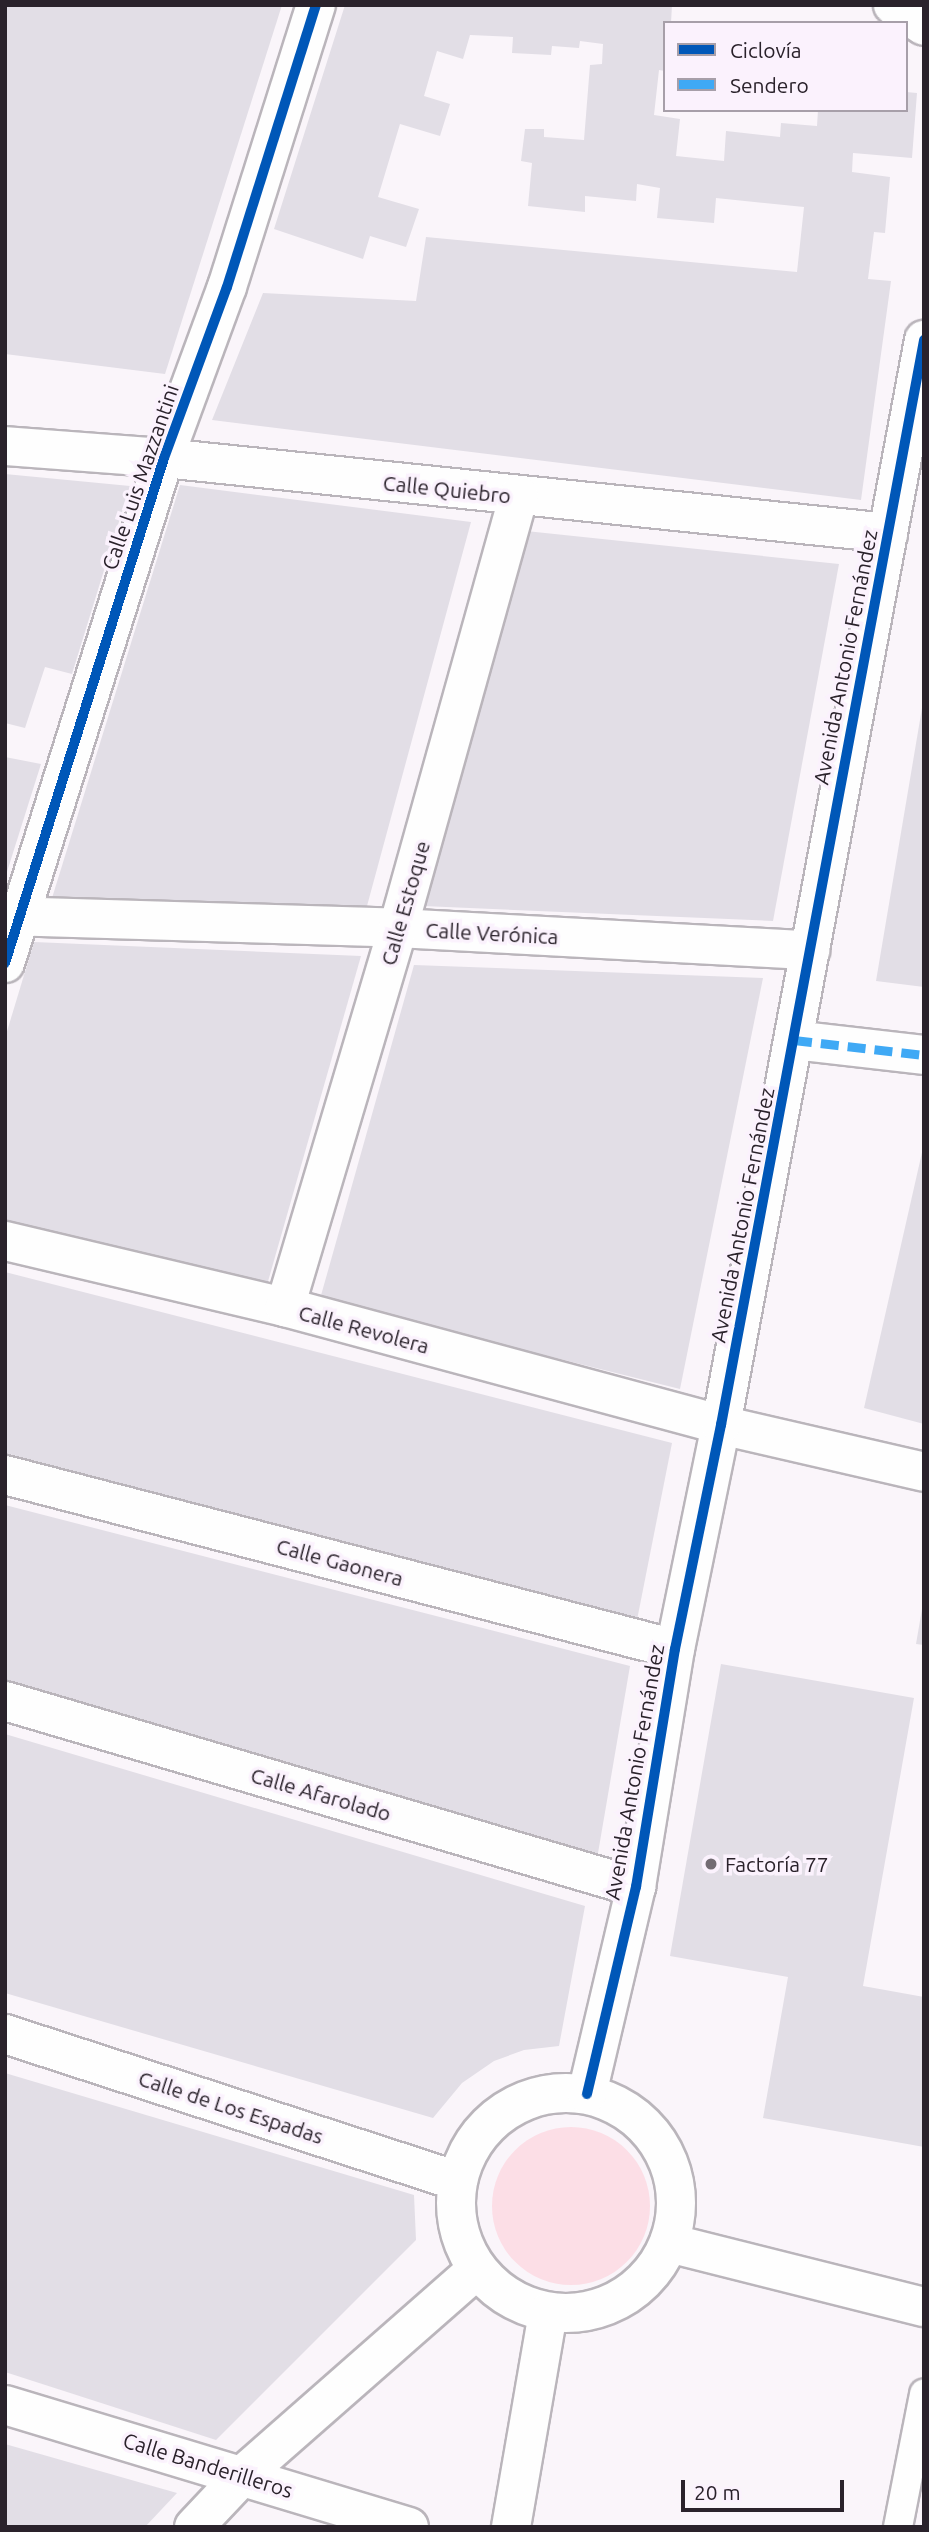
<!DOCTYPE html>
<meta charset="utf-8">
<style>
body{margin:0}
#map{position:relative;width:929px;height:2532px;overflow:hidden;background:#faf5fa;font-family:Ubuntu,sans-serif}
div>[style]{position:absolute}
.green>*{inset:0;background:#fcdee6}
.round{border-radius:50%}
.building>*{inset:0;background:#e2dee6}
.roads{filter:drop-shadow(2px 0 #bab5bb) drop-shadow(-2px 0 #bab5bb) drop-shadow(0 2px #bab5bb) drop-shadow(0 -2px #bab5bb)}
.lane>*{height:28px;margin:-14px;padding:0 14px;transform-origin:14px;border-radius:14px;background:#fefefe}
.street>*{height:38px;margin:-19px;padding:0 19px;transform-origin:19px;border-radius:19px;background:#fefefe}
.secondary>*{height:38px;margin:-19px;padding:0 19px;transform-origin:19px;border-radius:19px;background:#fefefe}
.secondary>.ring{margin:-19px;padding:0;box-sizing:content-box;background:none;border:38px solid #fefefe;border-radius:50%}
.quiet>*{height:9px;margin-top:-4.5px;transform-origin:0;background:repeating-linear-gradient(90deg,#3fa9f5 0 18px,transparent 0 27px)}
.cycleway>*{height:10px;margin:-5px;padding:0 5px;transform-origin:5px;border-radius:5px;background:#0057b8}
.dots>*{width:19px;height:19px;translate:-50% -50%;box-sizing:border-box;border:4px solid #fbf2fd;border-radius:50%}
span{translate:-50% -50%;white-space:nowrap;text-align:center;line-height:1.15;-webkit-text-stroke:7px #fbf2fd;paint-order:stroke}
.street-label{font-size:21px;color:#2a222b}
.poi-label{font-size:21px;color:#2a222b}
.left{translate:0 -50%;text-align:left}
.frame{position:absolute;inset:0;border:7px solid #2a222b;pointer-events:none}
.legend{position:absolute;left:663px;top:21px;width:245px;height:91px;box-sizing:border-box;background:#fbf2fd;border:2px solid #a79fa9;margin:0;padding:9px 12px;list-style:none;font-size:21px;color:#2a222b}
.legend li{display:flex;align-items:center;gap:14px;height:35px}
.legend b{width:35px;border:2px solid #a79fa9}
.scale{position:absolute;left:681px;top:2480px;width:163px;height:32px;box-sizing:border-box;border:4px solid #2a222b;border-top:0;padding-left:9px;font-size:21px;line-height:24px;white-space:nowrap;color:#2a222b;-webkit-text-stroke:5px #fbf2fd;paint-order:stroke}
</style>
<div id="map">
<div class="green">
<i class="round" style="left:492px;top:2127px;width:158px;height:158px"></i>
</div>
<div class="building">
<i style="clip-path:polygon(5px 5px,282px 5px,165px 374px,5px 354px)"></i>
<i style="clip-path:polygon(345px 5px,672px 5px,671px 23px,665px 23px,665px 71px,659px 70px,654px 115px,680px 119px,676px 156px,724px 161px,726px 131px,780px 137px,781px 123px,817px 126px,818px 110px,906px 110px,906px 92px,917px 93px,912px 158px,853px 153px,852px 172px,890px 177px,885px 233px,874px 232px,868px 279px,891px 281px,861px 500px,212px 420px,263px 293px,416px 301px,426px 237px,797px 272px,804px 207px,716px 198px,714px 223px,657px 218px,660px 188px,637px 184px,636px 201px,585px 196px,585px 212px,528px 206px,532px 163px,521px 161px,525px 129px,544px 129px,544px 137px,584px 140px,590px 65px,602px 64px,603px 44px,580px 41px,579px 48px,552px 46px,551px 55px,512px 53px,513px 37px,470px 35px,463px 59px,437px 51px,424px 96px,450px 104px,440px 136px,400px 124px,378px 197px,419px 209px,406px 247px,370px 236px,363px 259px,274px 229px)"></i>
<i style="clip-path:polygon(5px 474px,130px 486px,72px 674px,45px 667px,25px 728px,5px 723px)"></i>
<i style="clip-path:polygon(180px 485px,471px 522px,367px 906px,52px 898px)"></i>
<i style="clip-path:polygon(526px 531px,839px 564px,773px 921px,423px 906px)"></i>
<i style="clip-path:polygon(922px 708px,924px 708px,924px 987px,876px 981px)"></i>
<i style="clip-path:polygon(5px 757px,41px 764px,6px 875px,5px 875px)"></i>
<i style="clip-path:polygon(34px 942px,361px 956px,267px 1285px,5px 1221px,5px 1038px)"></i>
<i style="clip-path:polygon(414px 965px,763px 978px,680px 1389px,320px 1299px)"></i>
<i style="clip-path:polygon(923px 1148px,924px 1148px,924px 1424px,864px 1408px)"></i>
<i style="clip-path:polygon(5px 1272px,672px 1443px,637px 1620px,5px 1453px)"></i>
<i style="clip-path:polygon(5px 1505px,630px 1666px,597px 1859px,5px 1681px)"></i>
<i style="clip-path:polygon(922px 1609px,924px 1609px,924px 1645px,916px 1644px)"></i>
<i style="clip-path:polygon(721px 1664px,914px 1698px,863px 1986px,924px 1997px,924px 2147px,763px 2118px,788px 1977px,670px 1956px)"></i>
<i style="clip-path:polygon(5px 1734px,585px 1906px,559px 2046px,524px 2050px,494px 2061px,462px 2083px,433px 2118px,5px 1993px)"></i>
<i style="clip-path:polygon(5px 2073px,414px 2195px,416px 2240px,216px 2440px,5px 2372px)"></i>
<i style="clip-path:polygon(5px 2444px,177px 2493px,145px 2527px,5px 2527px)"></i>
</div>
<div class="roads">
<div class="lane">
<i style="left:898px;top:2527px;width:136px;rotate:-78.9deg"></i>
</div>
<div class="street">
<i style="left:5px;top:446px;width:159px;rotate:4.3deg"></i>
<i style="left:164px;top:458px;width:728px;rotate:5.91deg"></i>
<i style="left:5px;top:916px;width:393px;rotate:1.7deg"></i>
<i style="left:398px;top:928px;width:413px;rotate:3.1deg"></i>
<i style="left:5px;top:963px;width:529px;rotate:-72.52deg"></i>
<i style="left:164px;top:458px;width:182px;rotate:-69.8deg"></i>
<i style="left:227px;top:287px;width:296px;rotate:-72.5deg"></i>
<i style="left:794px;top:1040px;width:131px;rotate:6.6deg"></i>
<i style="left:5px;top:1241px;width:288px;rotate:13.3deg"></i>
<i style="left:285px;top:1307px;width:452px;rotate:15.1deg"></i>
<i style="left:721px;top:1425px;width:208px;rotate:13deg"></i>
<i style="left:285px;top:1307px;width:395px;rotate:-73.4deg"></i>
<i style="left:398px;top:928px;width:449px;rotate:-74.4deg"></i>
<i style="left:5px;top:1475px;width:692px;rotate:14.56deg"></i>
<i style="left:5px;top:1701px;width:658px;rotate:16.42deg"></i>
<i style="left:5px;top:2034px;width:476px;rotate:18deg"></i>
<i style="left:669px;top:2243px;width:263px;rotate:14.1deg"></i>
<i style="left:5px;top:2405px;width:422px;rotate:16.8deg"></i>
<i style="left:194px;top:2527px;width:73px;rotate:-46.7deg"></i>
<i style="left:244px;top:2474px;width:310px;rotate:-41.3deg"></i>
</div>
<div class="secondary">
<i style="left:893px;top:5px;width:37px;rotate:34deg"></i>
<i class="ring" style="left:456px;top:2093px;width:182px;height:182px"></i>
<i style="left:587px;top:2094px;width:213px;rotate:-76.7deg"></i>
<i style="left:636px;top:1887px;width:241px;rotate:-80.7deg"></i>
<i style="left:675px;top:1649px;width:229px;rotate:-78.4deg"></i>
<i style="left:721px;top:1425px;width:1104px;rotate:-79.4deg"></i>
<i style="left:511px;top:2527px;width:218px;rotate:-80.2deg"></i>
</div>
</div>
<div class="quiet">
<i style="left:794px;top:1040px;width:131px;rotate:6.6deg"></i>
</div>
<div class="cycleway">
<i style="left:5px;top:963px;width:529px;rotate:-72.52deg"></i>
<i style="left:164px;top:458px;width:182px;rotate:-69.8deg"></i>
<i style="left:227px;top:287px;width:296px;rotate:-72.5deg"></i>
<i style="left:587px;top:2094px;width:213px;rotate:-76.7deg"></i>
<i style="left:636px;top:1887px;width:241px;rotate:-80.7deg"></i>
<i style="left:675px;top:1649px;width:229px;rotate:-78.4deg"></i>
<i style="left:721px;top:1425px;width:1104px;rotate:-79.4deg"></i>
</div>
<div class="dots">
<i style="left:711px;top:1864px;background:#736c73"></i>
</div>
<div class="street-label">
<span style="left:140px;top:477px;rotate:-71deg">Calle Luis Mazzantini</span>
<span style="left:447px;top:489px;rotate:6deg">Calle Quiebro</span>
<span style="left:845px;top:657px;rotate:-79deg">Avenida Antonio Fernández</span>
<span style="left:405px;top:903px;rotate:-74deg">Calle Estoque</span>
<span style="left:492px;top:933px;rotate:3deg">Calle Verónica</span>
<span style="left:742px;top:1215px;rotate:-79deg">Avenida Antonio Fernández</span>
<span style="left:364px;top:1329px;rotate:15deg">Calle Revolera</span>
<span style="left:340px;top:1562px;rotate:15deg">Calle Gaonera</span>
<span style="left:634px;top:1772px;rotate:-80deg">Avenida Antonio Fernández</span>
<span style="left:321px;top:1794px;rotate:16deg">Calle Afarolado</span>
<span style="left:231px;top:2107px;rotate:18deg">Calle de Los Espadas</span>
<span style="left:208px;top:2465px;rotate:17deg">Calle Banderilleros</span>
</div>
<div class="poi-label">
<span class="left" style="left:725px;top:1864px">Factoría 77</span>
</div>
<div class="frame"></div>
<ul class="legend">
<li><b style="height:9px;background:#0057b8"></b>Ciclovía</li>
<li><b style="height:9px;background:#3fa9f5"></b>Sendero</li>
</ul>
<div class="scale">20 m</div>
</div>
